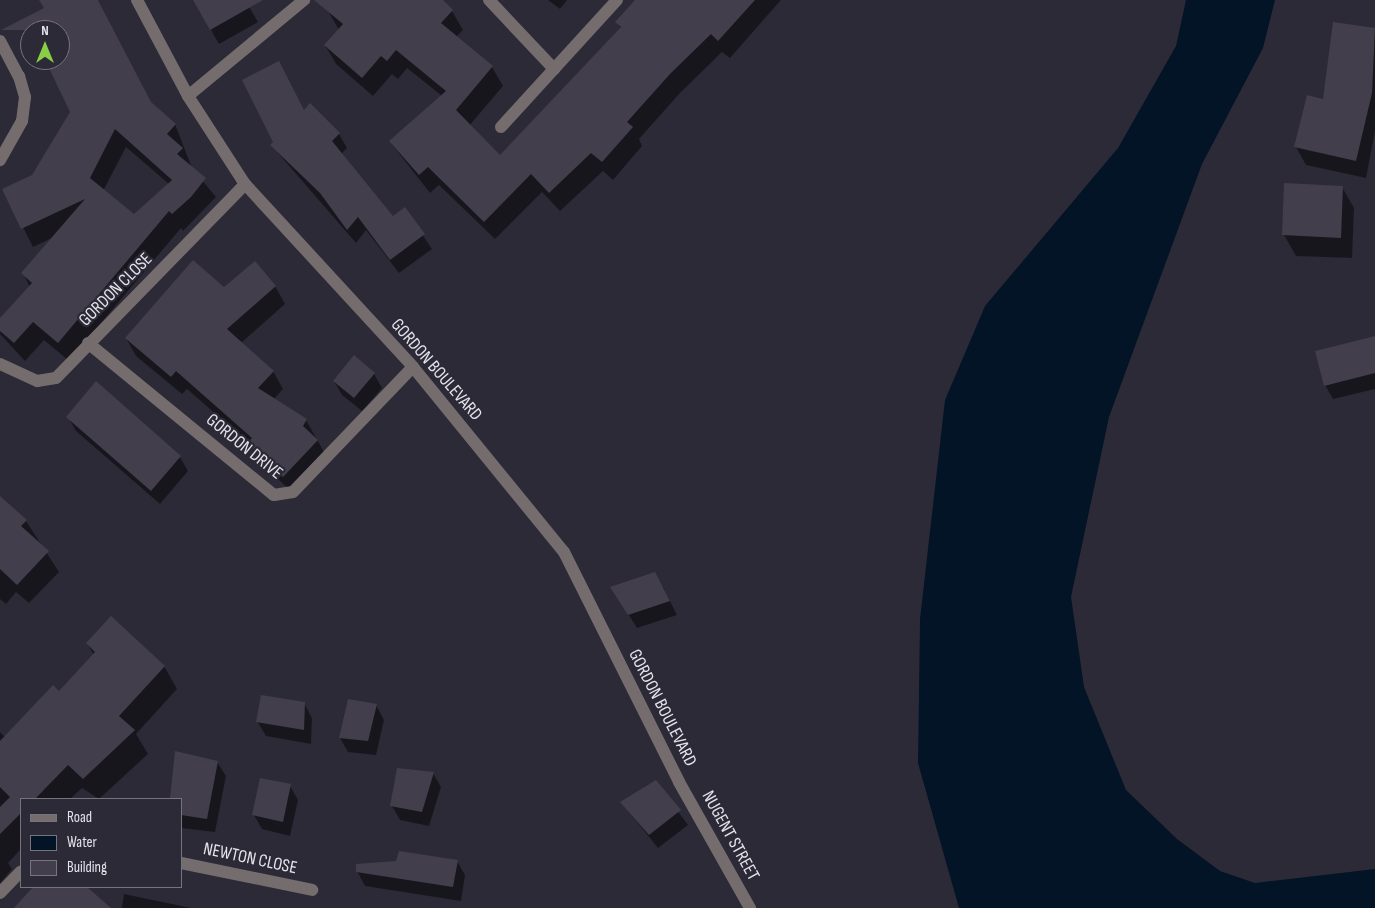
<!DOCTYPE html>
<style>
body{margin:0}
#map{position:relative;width:1375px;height:908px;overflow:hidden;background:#2d2a37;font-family:"Sofia Sans Condensed",sans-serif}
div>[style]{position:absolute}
.water>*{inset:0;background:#021426}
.shadow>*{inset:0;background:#0007}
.building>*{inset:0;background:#423e4c}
.minor>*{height:12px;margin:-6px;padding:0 6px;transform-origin:6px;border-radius:6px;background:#756d6d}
span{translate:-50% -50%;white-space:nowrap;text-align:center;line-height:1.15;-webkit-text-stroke:4.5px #2d2a37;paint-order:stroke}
.street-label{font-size:18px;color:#e5e3ec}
.legend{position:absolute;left:20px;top:798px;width:162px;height:90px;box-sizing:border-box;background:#2d2a37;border:1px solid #77747f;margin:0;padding:6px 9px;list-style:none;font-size:15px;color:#e5e3ec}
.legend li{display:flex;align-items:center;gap:10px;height:25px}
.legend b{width:25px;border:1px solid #77747f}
.north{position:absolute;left:20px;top:20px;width:50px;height:50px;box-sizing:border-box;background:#2d2a37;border:1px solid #77747f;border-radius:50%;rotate:0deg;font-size:14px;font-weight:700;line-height:20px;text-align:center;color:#e5e3ec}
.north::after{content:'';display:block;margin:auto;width:18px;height:22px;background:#8ace47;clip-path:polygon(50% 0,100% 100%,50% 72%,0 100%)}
</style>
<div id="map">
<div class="water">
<i style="clip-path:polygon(1186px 0,1275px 0,1263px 48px,1202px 164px,1109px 417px,1071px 597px,1084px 687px,1126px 790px,1177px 839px,1220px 871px,1255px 883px,1375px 869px,1375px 908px,959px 908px,918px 763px,920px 619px,945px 400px,985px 306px,1118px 148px,1176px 46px)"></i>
</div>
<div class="shadow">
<i style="clip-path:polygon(evenodd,40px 0,98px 0,152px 105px,175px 124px,192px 168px,216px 197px,183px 231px,181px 228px,69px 361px,44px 340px,25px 361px,0 334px,0 320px,30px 287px,23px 273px,54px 237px,33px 247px,4px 190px,32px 176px,72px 112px,48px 60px,60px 60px,60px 30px,35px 30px,46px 9px,40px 0,126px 147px,169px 184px,134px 216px,103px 191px,126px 147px)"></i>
<i style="clip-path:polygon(194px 0,245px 0,258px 22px,219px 44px)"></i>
<i style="clip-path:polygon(339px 0,441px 0,452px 11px,463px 30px,456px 37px,492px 67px,503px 86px,469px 126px,500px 157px,621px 29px,617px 22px,638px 0,781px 0,730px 58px,722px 52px,680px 93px,639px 139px,642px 146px,613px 180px,603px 171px,560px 211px,542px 192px,495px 239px,439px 185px,430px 193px,390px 142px,442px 96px,407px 68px,398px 79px,392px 74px,373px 96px,336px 64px,325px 45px,339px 30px,328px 11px)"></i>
<i style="clip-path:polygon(548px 0,567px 0,560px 9px)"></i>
<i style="clip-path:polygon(1334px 23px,1375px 29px,1375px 131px,1366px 178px,1306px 165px,1296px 147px,1324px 100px)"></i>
<i style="clip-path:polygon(304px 111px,339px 134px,347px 148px,341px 154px,393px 218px,405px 209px,432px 249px,399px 273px,366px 230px,356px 243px,271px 145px)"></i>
<i style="clip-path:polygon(1342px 187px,1354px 208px,1352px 258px,1296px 256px,1284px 235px)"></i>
<i style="clip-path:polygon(275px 286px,285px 304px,241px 343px,273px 371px,283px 389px,273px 400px,306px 420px,328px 459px,294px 494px,259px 461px,249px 443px,187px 389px,182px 394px,136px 356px,126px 338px,224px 289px)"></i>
<i style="clip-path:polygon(1375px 342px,1375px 389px,1333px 399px,1325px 385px)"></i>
<i style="clip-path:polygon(374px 374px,382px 388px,362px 411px,342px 395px,334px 381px)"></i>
<i style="clip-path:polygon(68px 417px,180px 457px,188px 471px,160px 504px,76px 431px)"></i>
<i style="clip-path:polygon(0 511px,26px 521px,59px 572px,29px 603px,16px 592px,6px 604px,0 599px)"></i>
<i style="clip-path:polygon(663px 587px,677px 615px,637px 628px,620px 601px)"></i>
<i style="clip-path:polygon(87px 643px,164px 666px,177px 689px,136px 734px,148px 754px,99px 799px,82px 788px,70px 799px,21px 799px,21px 849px,8px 863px,12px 869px,0 883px,0 732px,5px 737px,59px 693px,94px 655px)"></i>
<i style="clip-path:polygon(304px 703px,312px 718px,311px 744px,266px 736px,257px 721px)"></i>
<i style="clip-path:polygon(376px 705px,384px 720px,376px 755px,348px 752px,340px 738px)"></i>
<i style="clip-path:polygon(176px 753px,217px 762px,226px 776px,215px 832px,181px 828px,181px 799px,171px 799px)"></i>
<i style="clip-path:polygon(433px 773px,441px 787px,429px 826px,400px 820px,392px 806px)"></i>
<i style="clip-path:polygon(656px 782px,688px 825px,658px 848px,621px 802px)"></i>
<i style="clip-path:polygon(290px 786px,298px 800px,290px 836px,262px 829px,254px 815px)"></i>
<i style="clip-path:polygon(457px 861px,465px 875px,461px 901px,365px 886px,357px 871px)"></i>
<i style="clip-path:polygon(124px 894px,191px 908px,122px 908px)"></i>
</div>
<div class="building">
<i style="clip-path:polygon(evenodd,39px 0,98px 0,151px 102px,176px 124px,167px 134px,183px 148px,177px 154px,206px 178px,191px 197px,172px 214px,169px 211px,58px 343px,33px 322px,14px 343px,0 331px,0 318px,32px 283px,21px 273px,85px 199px,21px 229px,2px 189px,32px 175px,70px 112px,49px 68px,60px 63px,60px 30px,1px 30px,44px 8px,39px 0,115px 129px,172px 180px,134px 214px,90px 178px,115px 129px)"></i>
<i style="clip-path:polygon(193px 0,263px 0,210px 30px)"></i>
<i style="clip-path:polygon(314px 0,443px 0,453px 10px,441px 23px,493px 66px,456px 110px,500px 155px,621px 27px,615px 22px,635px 0,755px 0,718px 41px,711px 34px,670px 74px,627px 122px,633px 127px,602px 162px,591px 153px,549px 193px,531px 174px,484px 222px,428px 167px,419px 175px,389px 141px,446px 91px,396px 50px,387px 61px,381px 56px,362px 78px,324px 45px,343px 24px)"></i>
<i style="clip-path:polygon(1333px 22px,1375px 28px,1372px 93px,1356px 161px,1294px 147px,1307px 95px,1323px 99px)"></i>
<i style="clip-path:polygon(279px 61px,304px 110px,310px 103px,340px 133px,332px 141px,393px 216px,405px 207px,425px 234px,390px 260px,358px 217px,347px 230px,320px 193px,270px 145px,273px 142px,242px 80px)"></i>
<i style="clip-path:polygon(1284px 183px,1343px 186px,1341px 238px,1282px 235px)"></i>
<i style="clip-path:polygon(193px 260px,224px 287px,255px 261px,276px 286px,227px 329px,274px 371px,258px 388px,307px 419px,303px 426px,318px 440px,283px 477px,247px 443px,252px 438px,176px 371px,171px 377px,125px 338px)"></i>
<i style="clip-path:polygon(1375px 336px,1375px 373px,1324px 386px,1315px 351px)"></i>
<i style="clip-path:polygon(354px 355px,375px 373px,354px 398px,333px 381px)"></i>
<i style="clip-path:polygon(96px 381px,181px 456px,151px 491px,66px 417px)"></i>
<i style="clip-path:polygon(0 496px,27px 520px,21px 526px,49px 551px,17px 585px,0 569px)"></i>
<i style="clip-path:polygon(655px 572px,670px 601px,628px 615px,610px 587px)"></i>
<i style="clip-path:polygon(111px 616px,165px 666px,119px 716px,135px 730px,83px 779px,68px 765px,35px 799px,21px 799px,21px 813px,0 834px,0 807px,10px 797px,0 787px,0 741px,53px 685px,59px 691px,95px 652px,86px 643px)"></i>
<i style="clip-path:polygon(261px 695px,305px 702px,304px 730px,256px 722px)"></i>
<i style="clip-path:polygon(348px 699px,377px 704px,368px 741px,339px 738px)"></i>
<i style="clip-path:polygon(175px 751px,218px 761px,207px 819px,181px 815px,181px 799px,170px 799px)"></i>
<i style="clip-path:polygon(397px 768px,434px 772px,422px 812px,390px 806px)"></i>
<i style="clip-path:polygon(260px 778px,291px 784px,283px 822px,252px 815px)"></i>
<i style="clip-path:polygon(656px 780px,681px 810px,649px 835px,620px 802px)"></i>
<i style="clip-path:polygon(399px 851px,458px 860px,453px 887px,356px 872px,356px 864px,396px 861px)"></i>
<i style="clip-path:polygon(33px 887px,87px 887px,111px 908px,14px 908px)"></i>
</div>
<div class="minor">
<i style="left:137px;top:0;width:109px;rotate:62deg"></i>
<i style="left:188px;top:96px;width:105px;rotate:57.1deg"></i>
<i style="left:245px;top:184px;width:248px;rotate:47.4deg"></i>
<i style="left:413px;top:367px;width:239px;rotate:50.8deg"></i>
<i style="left:564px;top:552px;width:257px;rotate:63.4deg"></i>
<i style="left:679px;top:782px;width:145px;rotate:60.6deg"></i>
<i style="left:489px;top:0;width:95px;rotate:46.7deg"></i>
<i style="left:0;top:41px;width:40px;rotate:62deg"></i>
<i style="left:19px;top:76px;width:22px;rotate:74deg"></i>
<i style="left:25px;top:97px;width:24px;rotate:97deg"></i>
<i style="left:22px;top:121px;width:45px;rotate:119.4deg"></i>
<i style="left:188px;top:96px;width:151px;rotate:-39.6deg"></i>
<i style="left:501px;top:127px;width:172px;rotate:-47.6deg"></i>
<i style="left:88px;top:343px;width:240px;rotate:39.3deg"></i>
<i style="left:274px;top:495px;width:19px;rotate:-9deg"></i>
<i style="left:293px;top:492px;width:173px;rotate:-46.2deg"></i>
<i style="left:0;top:364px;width:41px;rotate:24.7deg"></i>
<i style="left:37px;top:381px;width:19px;rotate:-9deg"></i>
<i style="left:56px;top:378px;width:271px;rotate:-45.7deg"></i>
<i style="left:181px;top:863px;width:134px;rotate:11.6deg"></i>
<i style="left:0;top:893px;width:30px;rotate:-46deg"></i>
</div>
<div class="street-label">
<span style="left:116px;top:290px;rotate:-45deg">GORDON CLOSE</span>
<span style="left:436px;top:370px;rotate:49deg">GORDON BOULEVARD</span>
<span style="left:244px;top:447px;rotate:39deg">GORDON DRIVE</span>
<span style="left:662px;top:708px;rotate:63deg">GORDON BOULEVARD</span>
<span style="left:730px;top:836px;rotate:61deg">NUGENT STREET</span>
<span style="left:250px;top:859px;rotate:12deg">NEWTON CLOSE</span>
</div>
<ul class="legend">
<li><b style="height:6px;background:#756d6d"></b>Road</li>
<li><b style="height:14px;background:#021426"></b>Water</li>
<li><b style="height:14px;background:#423e4c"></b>Building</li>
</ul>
<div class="north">N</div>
</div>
